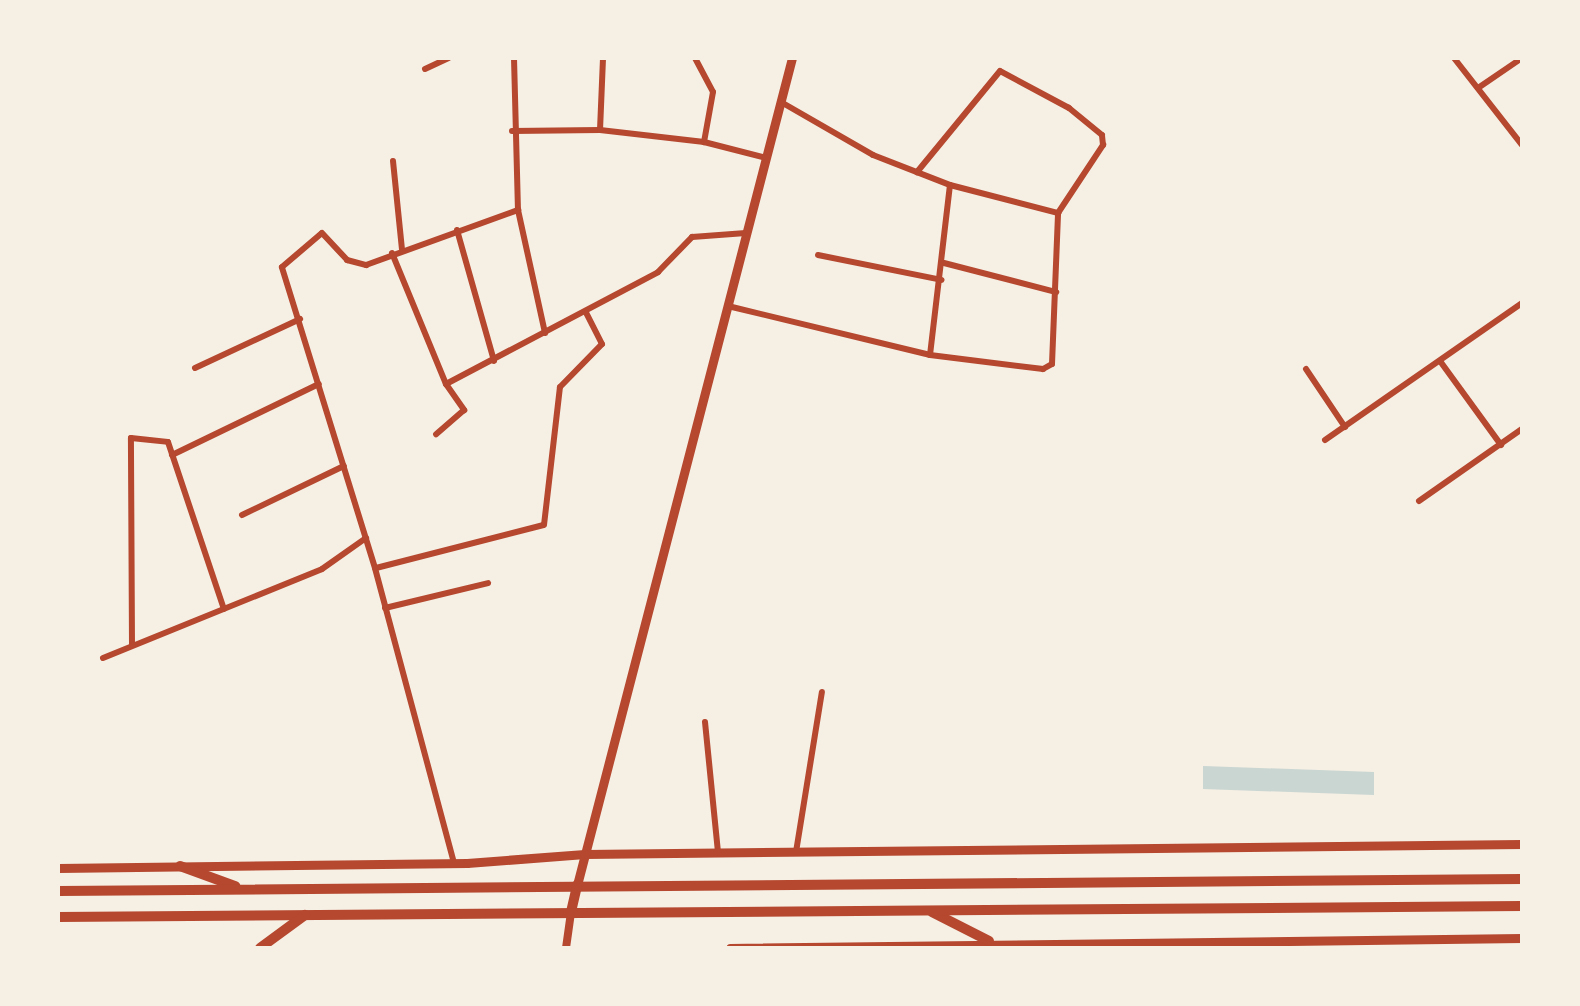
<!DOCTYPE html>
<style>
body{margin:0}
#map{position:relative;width:1580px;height:1006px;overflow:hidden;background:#f6efe4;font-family:Overpass,sans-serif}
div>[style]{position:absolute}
.water>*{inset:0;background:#c9d6d2}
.minor>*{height:6px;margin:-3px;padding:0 3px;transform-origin:3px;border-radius:3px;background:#b5482f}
.tertiary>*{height:8px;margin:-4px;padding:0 4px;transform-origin:4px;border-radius:4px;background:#b5482f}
.secondary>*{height:9px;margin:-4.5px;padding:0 4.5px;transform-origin:4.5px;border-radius:4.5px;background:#b5482f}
.trunk>*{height:10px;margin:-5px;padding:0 5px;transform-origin:5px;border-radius:5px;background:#b5482f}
span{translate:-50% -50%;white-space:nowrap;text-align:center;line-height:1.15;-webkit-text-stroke:9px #f6efe4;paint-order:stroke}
.frame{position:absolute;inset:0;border:60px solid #f6efe4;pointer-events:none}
</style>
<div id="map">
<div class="water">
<i style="clip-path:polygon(1203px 766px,1374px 772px,1374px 795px,1203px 789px)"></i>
</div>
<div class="minor">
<i style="left:514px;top:58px;width:152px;rotate:88.5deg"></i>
<i style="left:518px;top:210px;width:126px;rotate:77.6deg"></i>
<i style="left:695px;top:58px;width:38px;rotate:62deg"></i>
<i style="left:713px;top:92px;width:51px;rotate:100.2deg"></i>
<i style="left:1454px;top:58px;width:110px;rotate:52deg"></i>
<i style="left:425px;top:69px;width:26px;rotate:-25deg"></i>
<i style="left:1478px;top:88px;width:53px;rotate:-34.3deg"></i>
<i style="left:781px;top:102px;width:106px;rotate:29.9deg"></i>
<i style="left:873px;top:155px;width:83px;rotate:21.3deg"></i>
<i style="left:950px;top:185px;width:112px;rotate:14.5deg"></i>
<i style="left:600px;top:130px;width:72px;rotate:-87.6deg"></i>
<i style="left:512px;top:131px;width:88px;rotate:-0.7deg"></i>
<i style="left:600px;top:130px;width:105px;rotate:6.6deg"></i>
<i style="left:704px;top:142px;width:65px;rotate:14.3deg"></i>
<i style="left:393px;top:161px;width:88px;rotate:84.2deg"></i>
<i style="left:457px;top:230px;width:136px;rotate:74.2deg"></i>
<i style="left:392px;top:253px;width:142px;rotate:67.6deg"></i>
<i style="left:446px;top:384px;width:32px;rotate:55deg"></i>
<i style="left:464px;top:410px;width:37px;rotate:139deg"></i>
<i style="left:818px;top:255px;width:126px;rotate:11.4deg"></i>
<i style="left:944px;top:263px;width:116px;rotate:14.5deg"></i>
<i style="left:732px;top:307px;width:204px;rotate:13.6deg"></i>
<i style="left:930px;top:355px;width:114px;rotate:7.1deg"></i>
<i style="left:1043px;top:369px;width:10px;rotate:-29deg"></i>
<i style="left:1052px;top:364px;width:151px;rotate:-87.7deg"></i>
<i style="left:1058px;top:213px;width:82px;rotate:-56.5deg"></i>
<i style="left:1103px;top:145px;width:10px;rotate:-96deg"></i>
<i style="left:1102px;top:135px;width:43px;rotate:-140.7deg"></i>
<i style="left:1069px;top:108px;width:78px;rotate:-151.8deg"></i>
<i style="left:1000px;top:71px;width:131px;rotate:129.4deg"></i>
<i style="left:930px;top:355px;width:171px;rotate:-83.3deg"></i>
<i style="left:1440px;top:361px;width:104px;rotate:54deg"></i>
<i style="left:195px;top:368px;width:116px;rotate:-25deg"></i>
<i style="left:1306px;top:369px;width:70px;rotate:56.1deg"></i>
<i style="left:446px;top:384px;width:240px;rotate:-27.8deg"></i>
<i style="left:658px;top:272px;width:49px;rotate:-45.8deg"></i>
<i style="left:692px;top:237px;width:54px;rotate:-4.2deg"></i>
<i style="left:1325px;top:440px;width:240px;rotate:-34.8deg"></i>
<i style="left:172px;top:455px;width:163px;rotate:-25.8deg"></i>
<i style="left:1419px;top:501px;width:126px;rotate:-35deg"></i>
<i style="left:242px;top:515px;width:113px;rotate:-25.7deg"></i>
<i style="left:376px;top:568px;width:173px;rotate:-14.4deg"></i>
<i style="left:544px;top:525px;width:139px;rotate:-83.4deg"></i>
<i style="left:560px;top:387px;width:60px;rotate:-45.7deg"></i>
<i style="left:602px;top:344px;width:34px;rotate:-117deg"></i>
<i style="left:385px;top:608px;width:106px;rotate:-13.6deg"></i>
<i style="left:132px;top:645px;width:207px;rotate:-90.3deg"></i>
<i style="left:131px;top:438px;width:37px;rotate:6deg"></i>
<i style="left:168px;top:442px;width:176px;rotate:71.5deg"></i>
<i style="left:103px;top:658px;width:236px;rotate:-22.1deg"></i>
<i style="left:322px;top:569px;width:54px;rotate:-35.2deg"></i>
<i style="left:705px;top:722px;width:131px;rotate:84.3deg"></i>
<i style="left:796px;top:852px;width:162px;rotate:-80.8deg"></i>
<i style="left:454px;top:863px;width:305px;rotate:-105deg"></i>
<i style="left:375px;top:568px;width:315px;rotate:-107.2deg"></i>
<i style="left:282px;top:267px;width:52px;rotate:-40.4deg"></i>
<i style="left:322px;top:233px;width:37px;rotate:47deg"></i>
<i style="left:347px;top:260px;width:20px;rotate:15deg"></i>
<i style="left:366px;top:265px;width:162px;rotate:-19.9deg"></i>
</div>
<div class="tertiary">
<i style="left:566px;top:948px;width:36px;rotate:-82deg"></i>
</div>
<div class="secondary">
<i style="left:58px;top:868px;width:409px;rotate:-0.7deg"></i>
<i style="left:467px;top:863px;width:118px;rotate:-4.4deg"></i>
<i style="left:585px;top:854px;width:937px;rotate:-0.61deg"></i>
<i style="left:577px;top:885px;width:854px;rotate:-75.43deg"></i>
<i style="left:730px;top:948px;width:792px;rotate:-0.72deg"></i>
</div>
<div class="trunk">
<i style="left:180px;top:866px;width:59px;rotate:20deg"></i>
<i style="left:58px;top:891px;width:1464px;rotate:-0.47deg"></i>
<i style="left:571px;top:912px;width:28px;rotate:-77deg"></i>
<i style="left:932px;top:912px;width:64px;rotate:27deg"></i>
<i style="left:58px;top:917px;width:1464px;rotate:-0.43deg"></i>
<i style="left:260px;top:948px;width:56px;rotate:-36.3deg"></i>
</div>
<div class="frame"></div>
</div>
